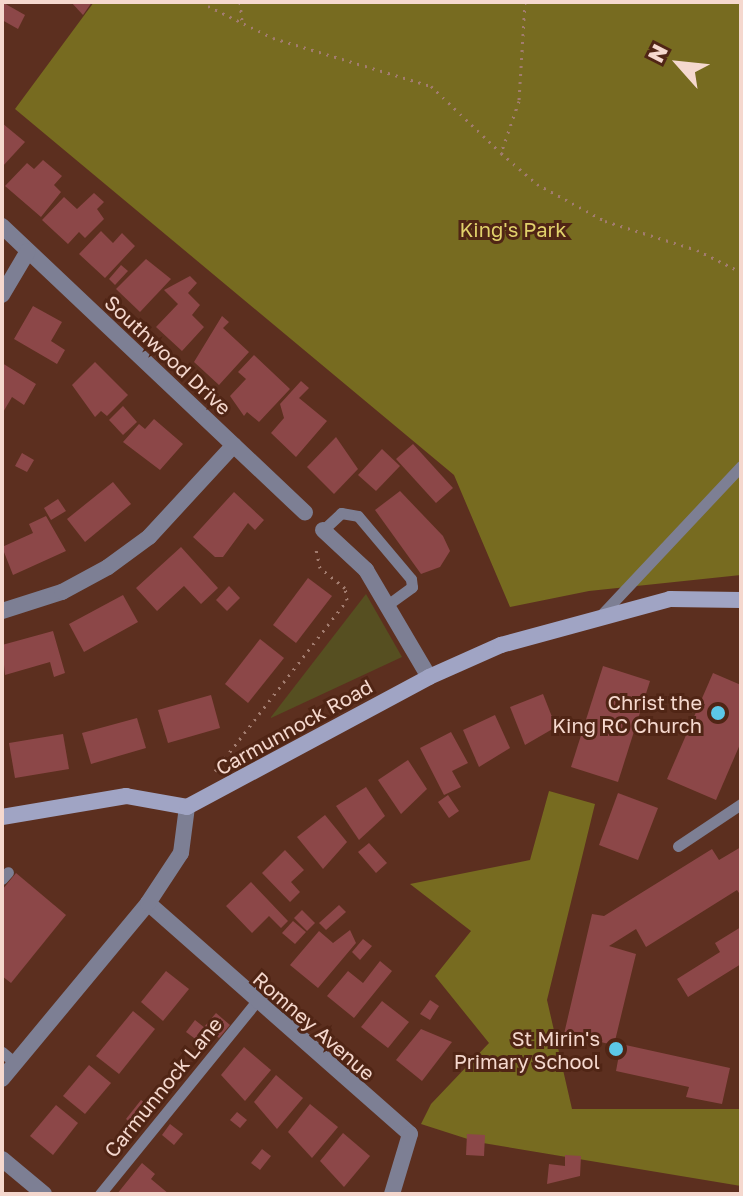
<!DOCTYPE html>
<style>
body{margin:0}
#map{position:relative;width:743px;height:1196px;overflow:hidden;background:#5c2f1f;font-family:"Golos Text",sans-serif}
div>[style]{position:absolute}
.green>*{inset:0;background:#564f21}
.forest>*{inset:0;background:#776b20}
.building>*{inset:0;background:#8c4748}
.path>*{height:3px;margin-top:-1.5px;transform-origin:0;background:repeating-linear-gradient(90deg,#a27c6f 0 2px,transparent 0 8px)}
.service>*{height:11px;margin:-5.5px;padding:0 5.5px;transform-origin:5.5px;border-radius:5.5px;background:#7d7f94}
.minor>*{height:16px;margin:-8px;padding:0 8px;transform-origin:8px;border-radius:8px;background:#7d7f94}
.tertiary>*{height:16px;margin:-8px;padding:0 8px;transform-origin:8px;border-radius:8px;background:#7d7f94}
.secondary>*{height:16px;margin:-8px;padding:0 8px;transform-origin:8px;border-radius:8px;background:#a0a4c4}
.dots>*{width:22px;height:22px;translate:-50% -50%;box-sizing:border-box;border:4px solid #502515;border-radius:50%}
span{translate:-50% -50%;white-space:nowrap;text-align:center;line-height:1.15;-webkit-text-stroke:6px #502515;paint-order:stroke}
.park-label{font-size:20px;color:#e1d16b}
.street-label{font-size:20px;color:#f5d8ce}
.poi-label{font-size:20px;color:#f5d8ce}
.right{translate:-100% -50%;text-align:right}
.frame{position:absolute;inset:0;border:4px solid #f5d8ce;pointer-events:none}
.north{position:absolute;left:639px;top:24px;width:80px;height:80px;-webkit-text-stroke:6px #502515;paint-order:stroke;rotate:297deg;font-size:22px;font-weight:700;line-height:32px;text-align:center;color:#f5d8ce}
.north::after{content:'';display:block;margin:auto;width:28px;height:36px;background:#f5d8ce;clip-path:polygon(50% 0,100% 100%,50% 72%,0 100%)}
</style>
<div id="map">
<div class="green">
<i style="clip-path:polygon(366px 594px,402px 657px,271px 718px,271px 717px)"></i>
</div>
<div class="forest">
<i style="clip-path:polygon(94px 2px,741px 2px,741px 575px,589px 591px,510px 607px,454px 475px,15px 109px)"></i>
<i style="clip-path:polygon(549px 791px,595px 804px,547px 1000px,572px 1109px,741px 1109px,741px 1186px,477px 1142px,421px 1124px,431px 1104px,489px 1043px,435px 976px,471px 931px,410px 884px,530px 860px)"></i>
</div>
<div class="building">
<i style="clip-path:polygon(2px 2px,25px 15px,18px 29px,2px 20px)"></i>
<i style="clip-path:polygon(71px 2px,92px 2px,83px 15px)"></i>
<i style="clip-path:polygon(2px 123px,25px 142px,2px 167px)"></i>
<i style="clip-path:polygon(43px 160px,62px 176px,54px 185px,61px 192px,41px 217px,5px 186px,27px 163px,34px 169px)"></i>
<i style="clip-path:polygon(94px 193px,104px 202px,97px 209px,104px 219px,85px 238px,79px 232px,68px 244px,42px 220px,64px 197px,77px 209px)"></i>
<i style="clip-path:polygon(101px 231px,113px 243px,122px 233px,135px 246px,105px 278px,79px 254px)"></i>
<i style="clip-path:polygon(146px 259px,171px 279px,140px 312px,116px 289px)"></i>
<i style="clip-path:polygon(121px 265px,128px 271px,115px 285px,109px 279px)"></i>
<i style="clip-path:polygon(190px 276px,197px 283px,188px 293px,200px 305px,192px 315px,204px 327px,182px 351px,156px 327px,178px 304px,164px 290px)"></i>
<i style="clip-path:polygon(33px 306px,62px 322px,51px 341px,65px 350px,57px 364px,14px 339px)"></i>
<i style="clip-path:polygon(222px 316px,229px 322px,223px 328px,249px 352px,219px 385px,194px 362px)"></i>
<i style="clip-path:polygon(254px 355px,290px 389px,259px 422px,247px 412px,244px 416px,230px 396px,246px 379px,238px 372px)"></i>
<i style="clip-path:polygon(95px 362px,128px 395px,107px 416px,101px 411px,95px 417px,72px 385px)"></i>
<i style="clip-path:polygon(2px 363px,36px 384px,24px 405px,12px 397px,2px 414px)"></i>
<i style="clip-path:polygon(301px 381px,309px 388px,299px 398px,327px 421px,296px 457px,271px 433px,284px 418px,280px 404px)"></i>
<i style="clip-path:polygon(123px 406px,137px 422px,123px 435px,109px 420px)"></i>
<i style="clip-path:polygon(154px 419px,183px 444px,160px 470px,123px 442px,139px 424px,145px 429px)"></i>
<i style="clip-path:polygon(336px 437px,358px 469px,334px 494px,307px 467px)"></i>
<i style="clip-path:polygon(413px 444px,453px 488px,436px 503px,396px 459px)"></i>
<i style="clip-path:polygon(382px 449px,400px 466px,376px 491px,358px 475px)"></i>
<i style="clip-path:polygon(22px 453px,34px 460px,27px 472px,15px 466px)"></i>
<i style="clip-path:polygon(113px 482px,131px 504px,85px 542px,67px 519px)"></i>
<i style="clip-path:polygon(400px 491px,443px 536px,450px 551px,440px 567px,421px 574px,375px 510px)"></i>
<i style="clip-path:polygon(234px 492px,264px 520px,255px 530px,248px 523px,223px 557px,215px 557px,193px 537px)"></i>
<i style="clip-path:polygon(58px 499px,66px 511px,51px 520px,44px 508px)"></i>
<i style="clip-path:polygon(46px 516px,66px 551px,13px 575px,2px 547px,33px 533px,29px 524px)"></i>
<i style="clip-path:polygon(181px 547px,218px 588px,201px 604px,184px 586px,157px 611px,136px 588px)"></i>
<i style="clip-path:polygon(308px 578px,332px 596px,296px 643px,273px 625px)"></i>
<i style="clip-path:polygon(229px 586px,240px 598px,227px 611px,216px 600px)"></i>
<i style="clip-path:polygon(123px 595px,138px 622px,84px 652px,69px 624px)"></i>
<i style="clip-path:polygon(53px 631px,65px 673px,54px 677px,50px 662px,5px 675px,2px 645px)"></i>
<i style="clip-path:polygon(260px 639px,284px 658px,248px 703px,225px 684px)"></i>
<i style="clip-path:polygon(603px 666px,650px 681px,618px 782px,571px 767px)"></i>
<i style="clip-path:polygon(713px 673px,741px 685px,741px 742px,716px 800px,667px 779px)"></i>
<i style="clip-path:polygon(543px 694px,556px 727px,525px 745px,510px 707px)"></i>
<i style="clip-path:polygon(211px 695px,220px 728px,168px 743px,158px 710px)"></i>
<i style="clip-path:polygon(495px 715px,510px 748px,479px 767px,463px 730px)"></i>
<i style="clip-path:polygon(137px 718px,146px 748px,91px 764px,82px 733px)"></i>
<i style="clip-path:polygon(451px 732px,468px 763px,452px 771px,461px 787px,444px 795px,420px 748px)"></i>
<i style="clip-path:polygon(63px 734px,69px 769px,15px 778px,9px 743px)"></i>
<i style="clip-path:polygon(408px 760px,427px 789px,401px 814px,378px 780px)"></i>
<i style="clip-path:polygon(366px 787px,385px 816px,359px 840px,336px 806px)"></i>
<i style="clip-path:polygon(618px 793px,658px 808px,638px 860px,599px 845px)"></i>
<i style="clip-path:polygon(448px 795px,459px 811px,449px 818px,438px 802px)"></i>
<i style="clip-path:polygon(325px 815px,347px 842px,323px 869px,297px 837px)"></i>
<i style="clip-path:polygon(369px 843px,387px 863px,376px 873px,358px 852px)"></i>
<i style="clip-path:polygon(741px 847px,741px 896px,737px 890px,646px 947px,636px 929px,609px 946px,636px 954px,614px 1045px,564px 1034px,592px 914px,604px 916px,712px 849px,719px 860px)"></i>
<i style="clip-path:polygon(285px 850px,304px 870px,291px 882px,300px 892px,290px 902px,262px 873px)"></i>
<i style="clip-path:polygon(16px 873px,66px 915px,11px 983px,2px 976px,2px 890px)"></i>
<i style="clip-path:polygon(251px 882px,288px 921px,281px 928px,269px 916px,252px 933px,226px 906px)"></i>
<i style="clip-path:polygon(339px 905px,346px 912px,326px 930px,319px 923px)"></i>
<i style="clip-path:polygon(302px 910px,315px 923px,307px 931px,294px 918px)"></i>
<i style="clip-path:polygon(293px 921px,306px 932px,295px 944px,282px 933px)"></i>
<i style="clip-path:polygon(741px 927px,741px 964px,688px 997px,677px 979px,720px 952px,715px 943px)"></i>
<i style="clip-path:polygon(350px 930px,356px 943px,318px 988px,290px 965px,319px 931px,333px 943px)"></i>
<i style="clip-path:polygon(363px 939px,372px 946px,360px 960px,352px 952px)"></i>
<i style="clip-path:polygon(380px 961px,392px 971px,354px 1018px,327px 996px,348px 971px,363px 983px)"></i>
<i style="clip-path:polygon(166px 971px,189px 989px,163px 1021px,141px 1002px)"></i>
<i style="clip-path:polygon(430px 1000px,439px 1006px,430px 1020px,420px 1014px)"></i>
<i style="clip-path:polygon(382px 1001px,409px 1022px,388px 1048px,361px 1027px)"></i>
<i style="clip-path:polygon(133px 1011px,155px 1029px,119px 1074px,96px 1056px)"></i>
<i style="clip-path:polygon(216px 1013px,230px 1025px,219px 1038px,205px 1026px)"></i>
<i style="clip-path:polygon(195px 1020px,215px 1036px,206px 1047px,186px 1032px)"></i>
<i style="clip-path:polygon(421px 1029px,452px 1042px,422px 1081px,396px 1060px)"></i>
<i style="clip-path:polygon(621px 1044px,730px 1068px,722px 1104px,686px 1097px,689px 1087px,616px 1071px)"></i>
<i style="clip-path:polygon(244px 1047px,271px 1070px,245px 1101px,221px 1075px)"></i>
<i style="clip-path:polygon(89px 1065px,111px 1083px,85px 1114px,63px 1096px)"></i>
<i style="clip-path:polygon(276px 1075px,303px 1098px,277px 1129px,254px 1102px)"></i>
<i style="clip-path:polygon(141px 1100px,153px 1109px,138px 1129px,126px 1119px)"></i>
<i style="clip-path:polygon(310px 1104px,338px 1127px,312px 1158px,288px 1132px)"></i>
<i style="clip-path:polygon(56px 1105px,78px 1123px,53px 1155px,30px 1136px)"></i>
<i style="clip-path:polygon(237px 1112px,247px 1120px,240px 1128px,230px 1120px)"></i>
<i style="clip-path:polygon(170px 1124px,183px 1134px,174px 1145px,162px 1135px)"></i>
<i style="clip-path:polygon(343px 1133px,370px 1156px,344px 1187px,320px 1161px)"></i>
<i style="clip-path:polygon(467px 1134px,485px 1135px,484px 1156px,466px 1155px)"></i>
<i style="clip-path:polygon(262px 1149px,271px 1156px,260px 1170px,251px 1163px)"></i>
<i style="clip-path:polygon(565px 1155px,581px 1156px,580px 1176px,547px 1184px,549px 1164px,565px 1166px)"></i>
<i style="clip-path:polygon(142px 1163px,155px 1174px,151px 1179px,169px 1194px,117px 1194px)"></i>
</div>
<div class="path">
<i style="left:202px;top:2px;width:12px"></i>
<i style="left:240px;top:2px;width:20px;rotate:84deg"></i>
<i style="left:525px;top:2px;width:99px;rotate:93.5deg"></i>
<i style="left:519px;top:101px;width:55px;rotate:109.1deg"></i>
<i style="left:501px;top:153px;width:48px;rotate:40.7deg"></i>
<i style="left:537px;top:184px;width:77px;rotate:28.6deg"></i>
<i style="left:605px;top:221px;width:96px;rotate:17.5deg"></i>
<i style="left:697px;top:250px;width:49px;rotate:26.6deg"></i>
<i style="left:208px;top:6px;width:72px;rotate:26.2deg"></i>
<i style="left:273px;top:38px;width:165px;rotate:16.9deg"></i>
<i style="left:431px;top:86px;width:97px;rotate:43.7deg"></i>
<i style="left:215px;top:771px;width:216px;rotate:-52.3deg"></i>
<i style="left:347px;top:600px;width:12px;rotate:-99deg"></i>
<i style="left:345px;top:588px;width:32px;rotate:-141deg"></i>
<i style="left:320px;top:568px;width:19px;rotate:-102deg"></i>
</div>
<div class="service">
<i style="left:323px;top:530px;width:25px;rotate:-43deg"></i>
<i style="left:341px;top:513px;width:17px;rotate:10deg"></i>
<i style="left:358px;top:516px;width:82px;rotate:49.9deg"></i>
<i style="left:411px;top:579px;width:8px;rotate:83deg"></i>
<i style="left:412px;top:587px;width:27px;rotate:144deg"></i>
<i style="left:603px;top:613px;width:202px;rotate:-46.8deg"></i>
<i style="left:678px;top:846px;width:76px;rotate:-33.7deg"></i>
<i style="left:2px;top:879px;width:9px;rotate:-49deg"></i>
<i style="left:2px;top:1052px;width:17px;rotate:40deg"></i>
<i style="left:100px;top:1194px;width:246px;rotate:-50.9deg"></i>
</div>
<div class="minor">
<i style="left:2px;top:226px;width:417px;rotate:43.4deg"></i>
<i style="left:2px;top:295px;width:51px;rotate:-59.4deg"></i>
<i style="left:323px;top:530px;width:59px;rotate:42.9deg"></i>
<i style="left:366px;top:570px;width:124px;rotate:59.5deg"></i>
<i style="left:2px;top:611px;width:63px;rotate:-17.6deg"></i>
<i style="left:62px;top:592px;width:52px;rotate:-28.5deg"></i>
<i style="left:108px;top:567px;width:51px;rotate:-36.2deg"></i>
<i style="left:149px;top:537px;width:125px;rotate:-47.3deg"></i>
<i style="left:148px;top:903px;width:349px;rotate:41.4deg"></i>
<i style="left:410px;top:1134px;width:63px;rotate:106.7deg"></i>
<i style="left:2px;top:1159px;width:55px;rotate:39.8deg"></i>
</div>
<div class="tertiary">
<i style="left:2px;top:1079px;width:229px;rotate:-50.3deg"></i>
<i style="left:148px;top:903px;width:60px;rotate:-56.6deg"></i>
<i style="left:181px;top:853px;width:46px;rotate:-82.6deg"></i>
</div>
<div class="secondary">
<i style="left:2px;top:817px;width:126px;rotate:-9.6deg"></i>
<i style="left:126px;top:796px;width:62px;rotate:10.2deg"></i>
<i style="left:187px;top:807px;width:275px;rotate:-28.2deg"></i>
<i style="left:429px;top:677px;width:79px;rotate:-24deg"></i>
<i style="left:501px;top:645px;width:175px;rotate:-15.2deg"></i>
<i style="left:670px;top:599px;width:71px;rotate:0.8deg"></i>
</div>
<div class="dots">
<i style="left:718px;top:713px;background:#5cc7e7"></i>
<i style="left:616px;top:1049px;background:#5cc7e7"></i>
</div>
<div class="park-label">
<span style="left:513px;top:229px">King's Park</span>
</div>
<div class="street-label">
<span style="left:168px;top:355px;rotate:43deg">Southwood Drive</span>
<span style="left:294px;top:727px;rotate:-29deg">Carmunnock Road</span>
<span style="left:314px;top:1026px;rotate:41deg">Romney Avenue</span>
<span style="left:163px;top:1087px;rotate:-51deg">Carmunnock Lane</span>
</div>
<div class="poi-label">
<span class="right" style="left:702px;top:714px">Christ the<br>King RC Church</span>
<span class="right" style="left:600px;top:1050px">St Mirin's<br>Primary School</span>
</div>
<div class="frame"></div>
<div class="north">N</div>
</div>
